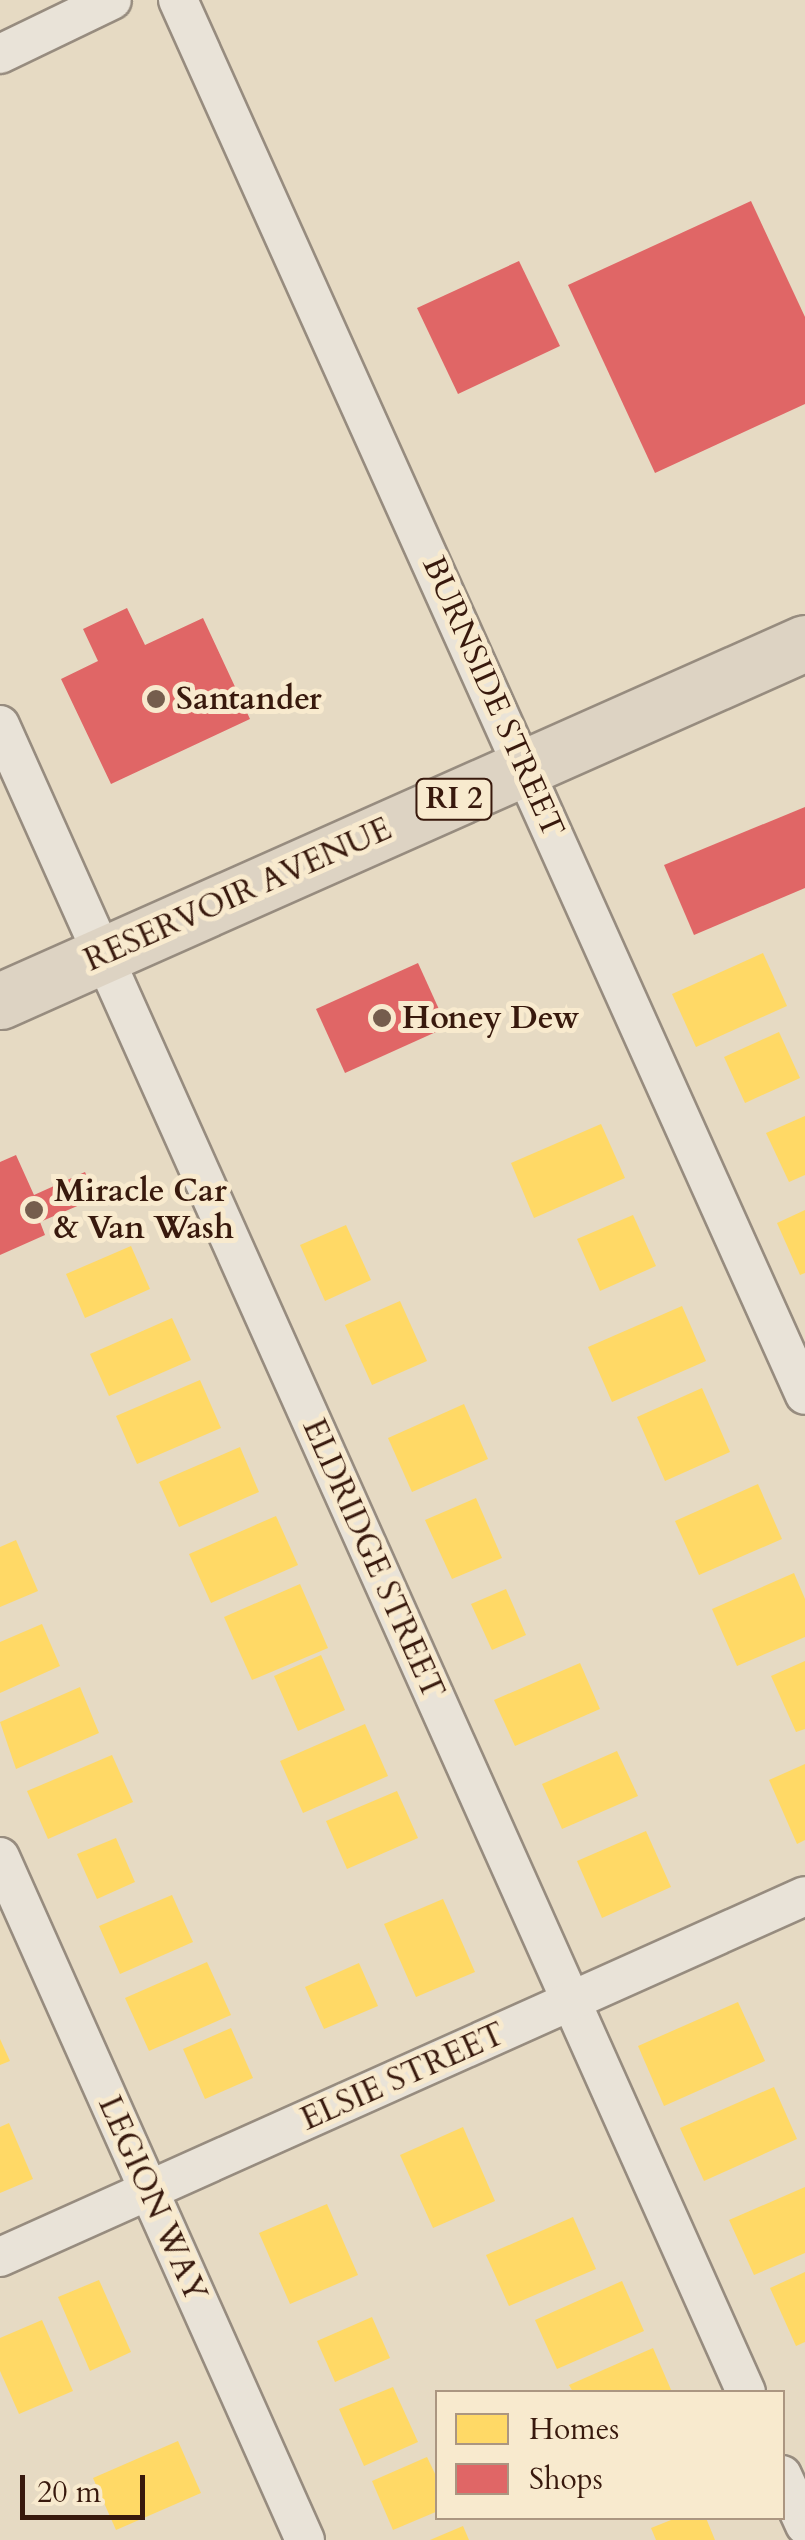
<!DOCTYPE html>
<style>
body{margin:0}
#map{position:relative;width:805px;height:2540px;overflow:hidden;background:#e6dac3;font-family:Cardo,serif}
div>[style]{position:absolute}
.homes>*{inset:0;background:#ffd966}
.shops>*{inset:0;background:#e06666}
.roads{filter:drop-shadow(2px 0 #978c7f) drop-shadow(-2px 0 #978c7f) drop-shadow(0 2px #978c7f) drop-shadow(0 -2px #978c7f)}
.street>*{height:38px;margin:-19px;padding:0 19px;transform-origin:19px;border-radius:19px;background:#e9e3d8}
.primary>*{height:55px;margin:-27.5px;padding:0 27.5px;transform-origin:27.5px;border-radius:27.5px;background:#ddd3c3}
.dots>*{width:28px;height:28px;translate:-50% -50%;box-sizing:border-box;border:5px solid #f8eace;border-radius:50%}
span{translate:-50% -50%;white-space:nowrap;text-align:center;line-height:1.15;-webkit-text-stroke:10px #f8eace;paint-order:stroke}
.shield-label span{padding:2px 8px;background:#f8eace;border:2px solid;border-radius:8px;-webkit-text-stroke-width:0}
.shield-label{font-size:30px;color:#38190d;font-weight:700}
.street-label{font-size:32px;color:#38190d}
.poi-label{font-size:32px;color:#38190d;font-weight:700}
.left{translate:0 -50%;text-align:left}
.legend{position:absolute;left:435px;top:2390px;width:350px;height:130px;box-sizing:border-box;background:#f8eace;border:2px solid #ab9681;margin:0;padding:12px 18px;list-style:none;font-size:30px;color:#38190d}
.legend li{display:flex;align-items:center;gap:20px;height:50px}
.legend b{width:50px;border:2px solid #ab9681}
.scale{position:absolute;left:20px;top:2475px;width:125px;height:45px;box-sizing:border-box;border:5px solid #38190d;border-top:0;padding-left:12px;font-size:30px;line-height:35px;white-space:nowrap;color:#38190d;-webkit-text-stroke:8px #f8eace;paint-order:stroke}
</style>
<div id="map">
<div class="homes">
<i style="clip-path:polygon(763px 953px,787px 1006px,696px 1047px,672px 994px)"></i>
<i style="clip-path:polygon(779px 1032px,800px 1078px,745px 1103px,724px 1057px)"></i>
<i style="clip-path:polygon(805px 1116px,805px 1175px,789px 1182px,766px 1133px)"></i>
<i style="clip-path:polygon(601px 1124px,625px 1178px,534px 1218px,511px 1163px)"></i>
<i style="clip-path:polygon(805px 1210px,805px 1273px,800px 1275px,777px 1223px)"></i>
<i style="clip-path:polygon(633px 1215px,656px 1266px,600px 1291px,577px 1239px)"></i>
<i style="clip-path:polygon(346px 1225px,371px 1280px,325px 1301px,300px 1245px)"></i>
<i style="clip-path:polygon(131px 1246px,150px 1289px,85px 1318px,66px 1274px)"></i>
<i style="clip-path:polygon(400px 1301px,427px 1361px,372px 1385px,345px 1325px)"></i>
<i style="clip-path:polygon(682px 1306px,706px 1361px,612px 1402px,588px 1347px)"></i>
<i style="clip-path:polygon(172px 1318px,191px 1360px,109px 1396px,90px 1354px)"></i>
<i style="clip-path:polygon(200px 1380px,221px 1428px,137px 1464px,116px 1416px)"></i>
<i style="clip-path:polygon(702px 1388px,730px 1452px,665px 1481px,637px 1417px)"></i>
<i style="clip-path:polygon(464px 1404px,488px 1459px,412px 1492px,388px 1438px)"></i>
<i style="clip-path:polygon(240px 1447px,259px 1492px,179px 1527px,159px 1482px)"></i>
<i style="clip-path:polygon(758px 1484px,782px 1539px,699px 1575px,675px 1521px)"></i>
<i style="clip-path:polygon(476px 1498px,502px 1558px,452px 1579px,425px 1520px)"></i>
<i style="clip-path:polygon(276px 1516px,298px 1565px,211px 1603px,189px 1554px)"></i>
<i style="clip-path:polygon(16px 1540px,38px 1591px,0 1607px,0 1547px)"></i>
<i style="clip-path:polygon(794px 1573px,805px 1599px,805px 1637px,737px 1666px,712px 1609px)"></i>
<i style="clip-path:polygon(300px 1584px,328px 1648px,252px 1680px,224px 1617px)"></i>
<i style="clip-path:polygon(506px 1589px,526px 1635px,492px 1650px,471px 1604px)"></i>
<i style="clip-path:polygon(42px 1624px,60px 1666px,0 1693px,0 1642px)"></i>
<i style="clip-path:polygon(321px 1655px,345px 1710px,298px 1731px,274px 1676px)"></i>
<i style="clip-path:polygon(805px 1661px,805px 1729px,796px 1732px,771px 1676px)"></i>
<i style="clip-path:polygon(580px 1663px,600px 1709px,515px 1746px,494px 1700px)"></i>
<i style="clip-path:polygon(80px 1687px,99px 1733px,16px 1769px,0 1722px)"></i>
<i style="clip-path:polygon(365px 1724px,388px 1776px,303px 1813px,280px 1761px)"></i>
<i style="clip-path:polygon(617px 1751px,638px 1796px,562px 1829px,542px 1784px)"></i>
<i style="clip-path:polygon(112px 1755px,133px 1802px,48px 1839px,27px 1791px)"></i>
<i style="clip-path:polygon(805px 1764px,805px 1840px,797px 1844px,769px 1780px)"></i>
<i style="clip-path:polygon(397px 1791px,418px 1838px,347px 1869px,326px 1821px)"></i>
<i style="clip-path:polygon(646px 1831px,671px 1887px,602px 1918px,577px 1861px)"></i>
<i style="clip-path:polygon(116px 1838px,135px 1882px,97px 1899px,77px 1854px)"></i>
<i style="clip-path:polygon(172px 1895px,193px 1942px,120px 1974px,99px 1926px)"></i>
<i style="clip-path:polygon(443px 1899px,475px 1972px,416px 1997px,384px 1924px)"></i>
<i style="clip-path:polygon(207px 1962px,231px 2015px,149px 2051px,125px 1998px)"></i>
<i style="clip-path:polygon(359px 1963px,378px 2006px,324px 2029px,305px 1987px)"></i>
<i style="clip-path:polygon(738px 2002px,765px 2061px,664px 2106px,638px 2046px)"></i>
<i style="clip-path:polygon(231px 2028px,253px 2078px,205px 2099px,183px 2049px)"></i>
<i style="clip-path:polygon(0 2039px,10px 2061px,0 2065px)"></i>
<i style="clip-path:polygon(774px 2087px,797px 2139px,704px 2181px,680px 2128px)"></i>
<i style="clip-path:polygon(9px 2123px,33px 2179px,0 2193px,0 2127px)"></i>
<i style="clip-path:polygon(463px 2127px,495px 2201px,433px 2228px,400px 2155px)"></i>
<i style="clip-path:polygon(805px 2187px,805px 2253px,754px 2275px,729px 2220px)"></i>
<i style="clip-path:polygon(327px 2204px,358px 2275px,290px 2304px,259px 2233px)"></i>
<i style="clip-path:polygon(573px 2217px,596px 2269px,509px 2306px,486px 2255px)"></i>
<i style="clip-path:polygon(805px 2272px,805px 2342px,796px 2346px,770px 2288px)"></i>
<i style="clip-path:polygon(99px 2280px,131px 2352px,90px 2371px,58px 2297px)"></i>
<i style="clip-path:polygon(622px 2281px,644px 2331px,557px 2369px,535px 2320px)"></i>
<i style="clip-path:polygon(372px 2317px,390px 2358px,335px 2382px,317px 2341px)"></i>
<i style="clip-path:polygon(42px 2320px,73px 2391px,19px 2414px,0 2371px,0 2338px)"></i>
<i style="clip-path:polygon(653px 2348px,672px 2392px,573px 2392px,569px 2385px)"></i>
<i style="clip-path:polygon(393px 2387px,418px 2442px,364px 2466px,339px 2409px)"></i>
<i style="clip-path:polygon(178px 2441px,201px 2493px,116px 2530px,93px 2478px)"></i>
<i style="clip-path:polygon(427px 2457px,438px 2480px,438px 2511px,393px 2530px,372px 2481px)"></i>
<i style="clip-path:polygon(676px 2518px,706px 2518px,715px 2540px,656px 2540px,651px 2528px)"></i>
<i style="clip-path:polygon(463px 2526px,469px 2540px,430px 2540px)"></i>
</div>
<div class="shops">
<i style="clip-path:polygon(751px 201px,805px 317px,805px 404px,655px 473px,568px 285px)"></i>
<i style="clip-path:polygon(519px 261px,560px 346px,458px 394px,417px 308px)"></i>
<i style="clip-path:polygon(127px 608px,145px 645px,203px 618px,250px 719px,111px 784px,61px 679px,98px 661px,83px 629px)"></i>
<i style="clip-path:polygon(805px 807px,805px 888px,694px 935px,664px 865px)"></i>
<i style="clip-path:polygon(418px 963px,447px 1027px,345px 1073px,316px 1009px)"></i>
<i style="clip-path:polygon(16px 1155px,34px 1195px,85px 1172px,96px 1198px,40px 1222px,45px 1235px,0 1255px,0 1162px)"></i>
</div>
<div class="roads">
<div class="street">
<i style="left:178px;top:0;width:1529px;rotate:65.8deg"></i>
<i style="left:0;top:54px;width:124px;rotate:-25.7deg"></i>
<i style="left:0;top:725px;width:1826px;rotate:65.89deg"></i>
<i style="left:0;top:1857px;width:748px;rotate:65.94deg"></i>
<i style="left:0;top:2257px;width:882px;rotate:-24.15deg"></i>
<i style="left:782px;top:2475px;width:55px;rotate:65.3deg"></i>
</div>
<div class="primary">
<i style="left:0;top:1001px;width:881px;rotate:-23.98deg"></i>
</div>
</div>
<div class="dots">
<i style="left:156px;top:699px;background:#755d4d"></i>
<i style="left:382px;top:1018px;background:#755d4d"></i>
<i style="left:34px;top:1210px;background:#755d4d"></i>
</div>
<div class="shield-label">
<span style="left:454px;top:799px">RI 2</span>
</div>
<div class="street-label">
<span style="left:493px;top:697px;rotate:66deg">BURNSIDE STREET</span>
<span style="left:238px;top:895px;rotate:-24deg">RESERVOIR AVENUE</span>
<span style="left:373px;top:1559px;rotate:66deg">ELDRIDGE STREET</span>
<span style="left:403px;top:2077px;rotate:-24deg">ELSIE STREET</span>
<span style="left:152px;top:2199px;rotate:66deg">LEGION WAY</span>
</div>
<div class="poi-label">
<span class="left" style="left:176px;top:699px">Santander</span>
<span class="left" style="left:402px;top:1018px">Honey Dew</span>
<span class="left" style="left:54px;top:1210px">Miracle Car<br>&amp; Van Wash</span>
</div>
<ul class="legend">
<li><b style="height:28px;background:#ffd966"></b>Homes</li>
<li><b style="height:28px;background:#e06666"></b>Shops</li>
</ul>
<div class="scale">20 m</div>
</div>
